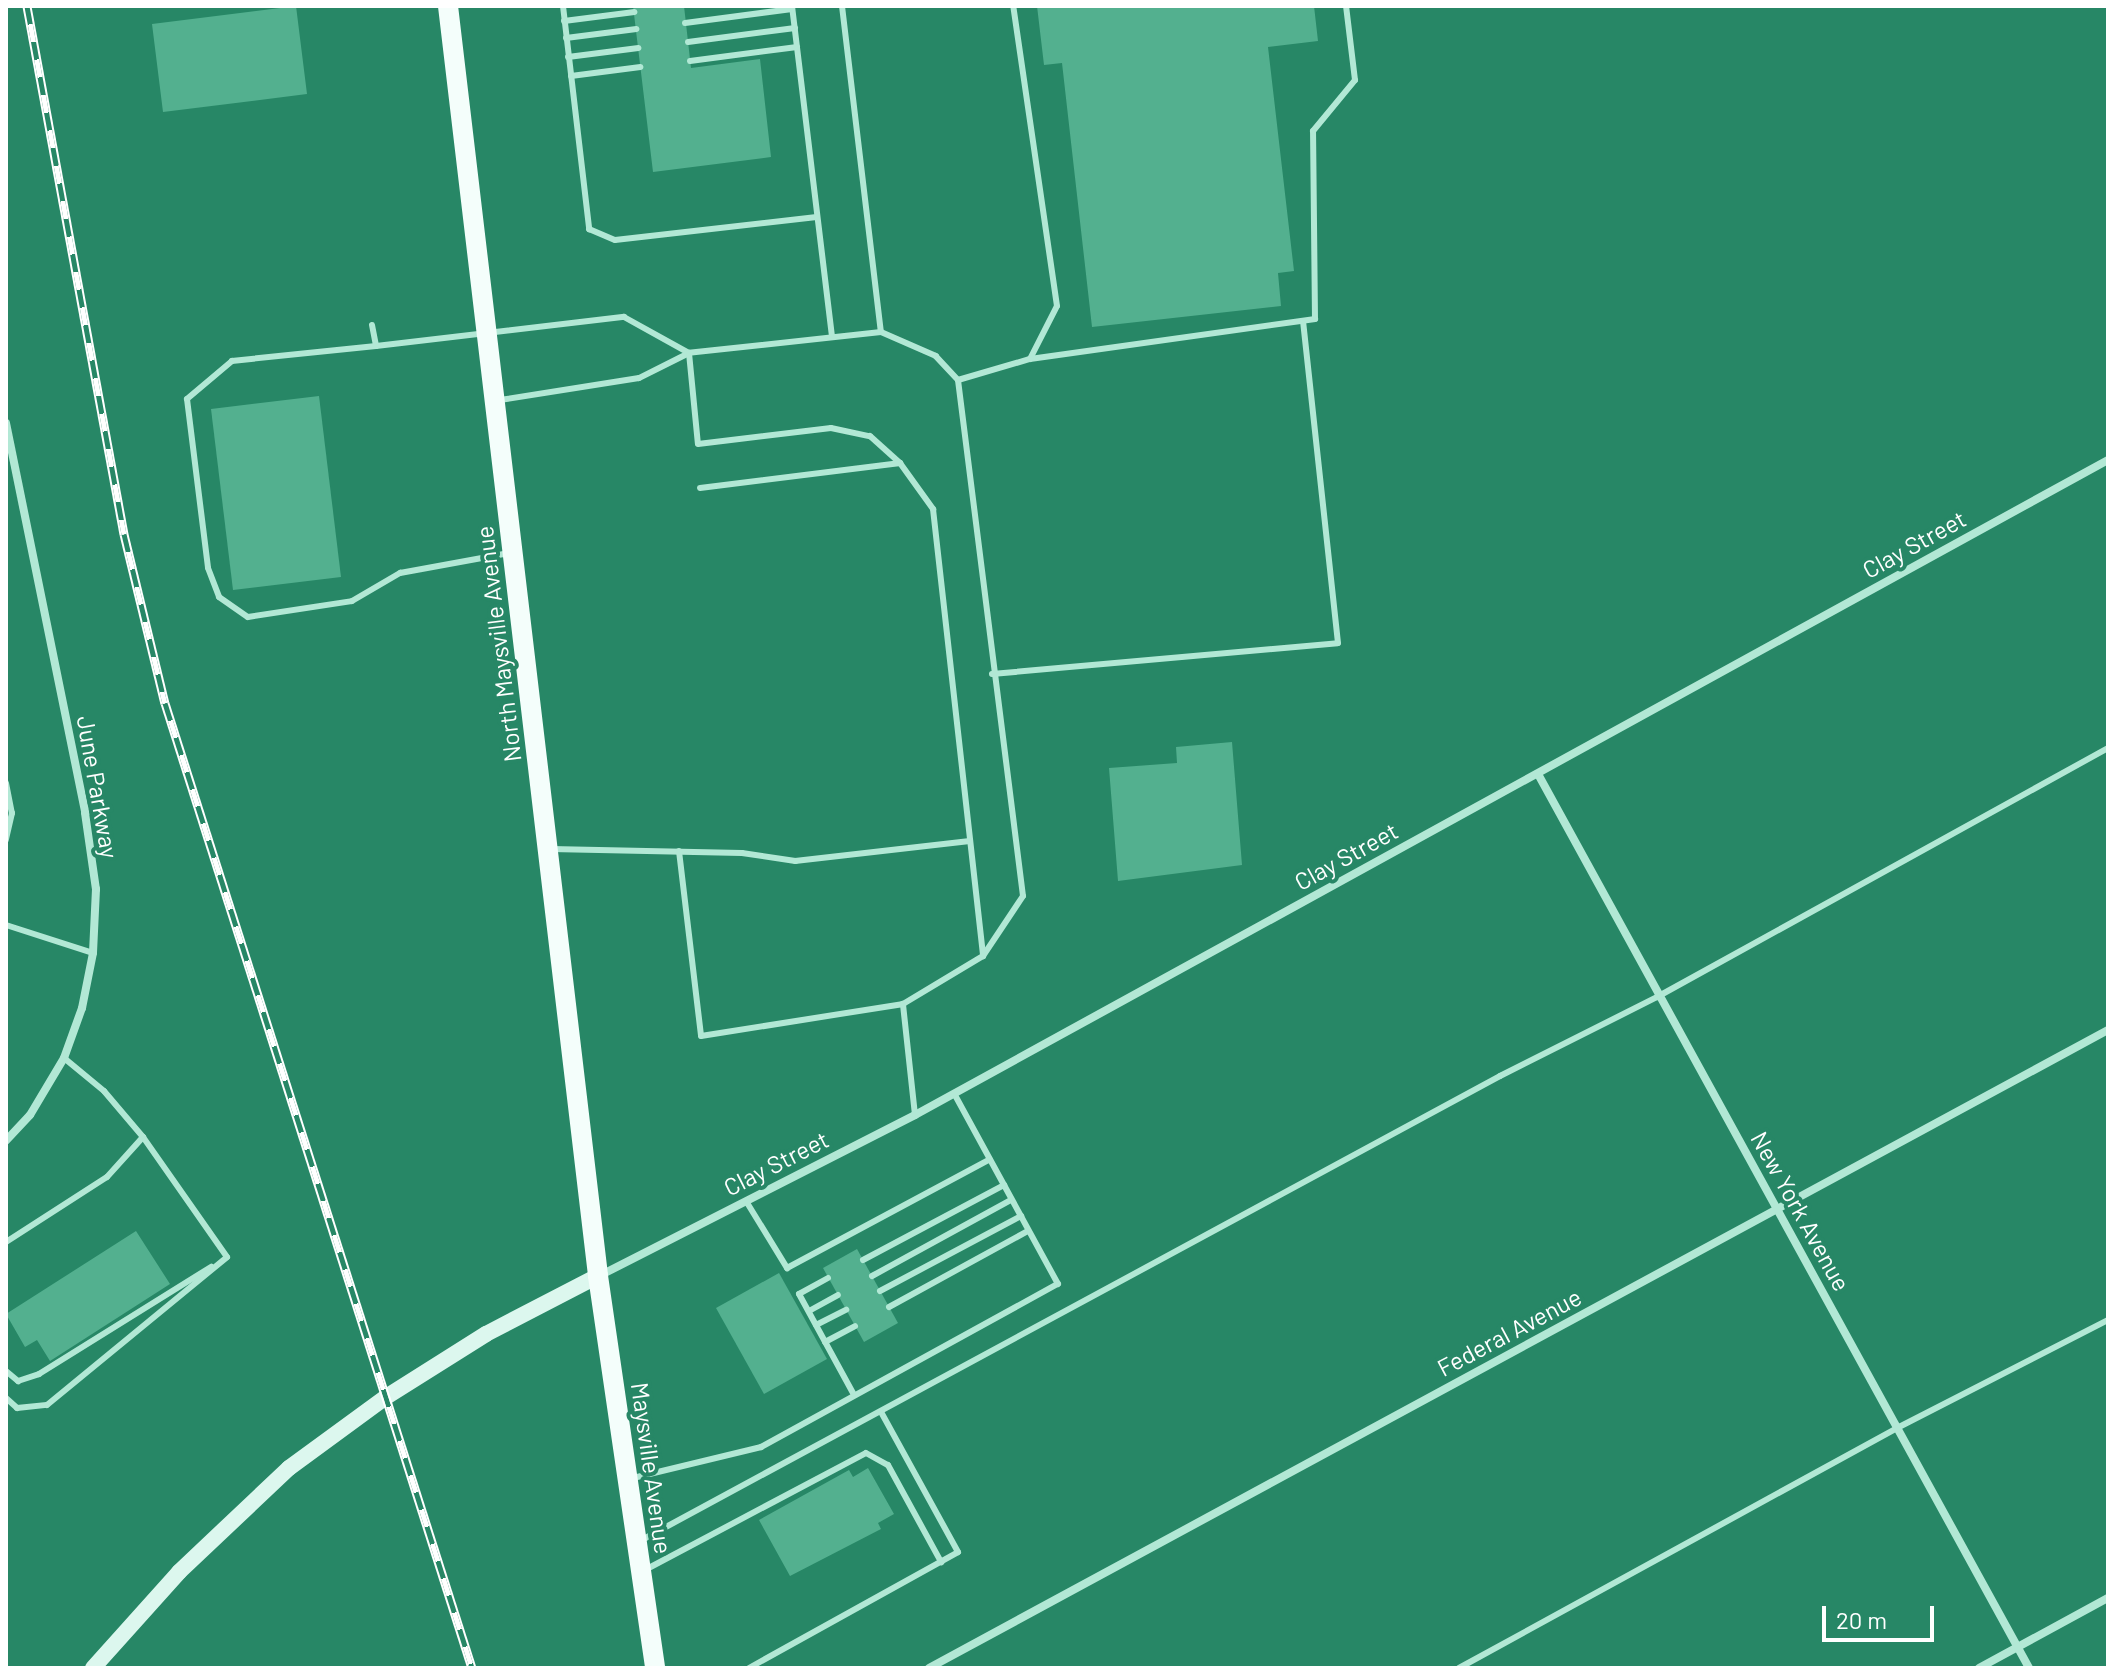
<!DOCTYPE html>
<style>
body{margin:0}
#map{position:relative;width:2114px;height:1674px;overflow:hidden;background:#278766;font-family:Barlow,sans-serif}
div>[style]{position:absolute}
.building>*{inset:0;background:#53b08f}
.lane>*{height:6px;margin:-3px;padding:0 3px;transform-origin:3px;border-radius:3px;background:#b2e8d5}
.street>*{height:8px;margin:-4px;padding:0 4px;transform-origin:4px;border-radius:4px;background:#b2e8d5}
.secondary>*{height:16px;margin:-8px;padding:0 8px;transform-origin:8px;border-radius:8px;background:#dcf7ee}
.primary>*{height:20px;margin:-10px;padding:0 10px;transform-origin:10px;border-radius:10px;background:#f4fefb}
.rail>*{height:9px;margin-top:-4.5px;transform-origin:0;background:repeating-linear-gradient(90deg,#278766 0 18px,#fff 0 36px);box-sizing:border-box;border-block:2px solid #fff}
span{translate:-50% -50%;white-space:nowrap;text-align:center;line-height:1.15;-webkit-text-stroke:8px #278766;paint-order:stroke}
.street-label{font-size:24px;color:#fff}
.frame{position:absolute;inset:0;border:8px solid #fff;pointer-events:none}
.scale{position:absolute;left:1822px;top:1606px;width:112px;height:36px;box-sizing:border-box;border:4px solid #fff;border-top:0;padding-left:10px;font-size:24px;line-height:28px;white-space:nowrap;color:#fff;-webkit-text-stroke:6px #278766;paint-order:stroke}
</style>
<div id="map">
<div class="building">
<i style="clip-path:polygon(296px 6px,307px 94px,163px 112px,152px 24px)"></i>
<i style="clip-path:polygon(633px 6px,684px 6px,691px 68px,760px 59px,771px 157px,653px 172px)"></i>
<i style="clip-path:polygon(1037px 6px,1314px 6px,1318px 41px,1268px 47px,1294px 271px,1278px 273px,1281px 306px,1092px 327px,1062px 63px,1044px 65px)"></i>
<i style="clip-path:polygon(319px 396px,341px 577px,233px 590px,211px 409px)"></i>
<i style="clip-path:polygon(1232px 742px,1242px 865px,1118px 881px,1109px 768px,1177px 763px,1176px 747px)"></i>
<i style="clip-path:polygon(136px 1231px,170px 1284px,50px 1361px,37px 1340px,25px 1347px,6px 1314px)"></i>
<i style="clip-path:polygon(857px 1249px,898px 1323px,864px 1342px,823px 1268px)"></i>
<i style="clip-path:polygon(779px 1273px,827px 1359px,764px 1394px,716px 1308px)"></i>
<i style="clip-path:polygon(868px 1468px,894px 1514px,878px 1523px,881px 1529px,790px 1576px,759px 1520px,849px 1470px,853px 1477px)"></i>
</div>
<div class="lane">
<i style="left:563px;top:6px;width:225px;rotate:83.3deg"></i>
<i style="left:589px;top:229px;width:28px;rotate:23deg"></i>
<i style="left:615px;top:240px;width:203px;rotate:-6.5deg"></i>
<i style="left:792px;top:6px;width:331px;rotate:83.1deg"></i>
<i style="left:842px;top:6px;width:328px;rotate:83.2deg"></i>
<i style="left:564px;top:21px;width:71px;rotate:-7.3deg"></i>
<i style="left:685px;top:23px;width:108px;rotate:-7.5deg"></i>
<i style="left:566px;top:38px;width:71px;rotate:-7.3deg"></i>
<i style="left:688px;top:42px;width:108px;rotate:-7.5deg"></i>
<i style="left:568px;top:57px;width:71px;rotate:-7.3deg"></i>
<i style="left:690px;top:61px;width:108px;rotate:-7.5deg"></i>
<i style="left:571px;top:76px;width:70px;rotate:-7.4deg"></i>
<i style="left:372px;top:325px;width:21px;rotate:79deg"></i>
<i style="left:376px;top:346px;width:250px;rotate:-6.7deg"></i>
<i style="left:624px;top:317px;width:74px;rotate:29deg"></i>
<i style="left:689px;top:353px;width:56px;rotate:153.4deg"></i>
<i style="left:639px;top:378px;width:141px;rotate:171deg"></i>
<i style="left:376px;top:346px;width:145px;rotate:174.1deg"></i>
<i style="left:232px;top:361px;width:59px;rotate:139.8deg"></i>
<i style="left:187px;top:399px;width:170px;rotate:82.9deg"></i>
<i style="left:208px;top:568px;width:31px;rotate:69deg"></i>
<i style="left:219px;top:597px;width:35px;rotate:35deg"></i>
<i style="left:248px;top:617px;width:105px;rotate:-8.7deg"></i>
<i style="left:352px;top:601px;width:56px;rotate:-30.3deg"></i>
<i style="left:400px;top:573px;width:111px;rotate:-10.4deg"></i>
<i style="left:1030px;top:359px;width:288px;rotate:-8deg"></i>
<i style="left:1315px;top:319px;width:188px;rotate:-90.6deg"></i>
<i style="left:1313px;top:131px;width:66px;rotate:-50.5deg"></i>
<i style="left:1355px;top:80px;width:75px;rotate:-96.9deg"></i>
<i style="left:958px;top:380px;width:75px;rotate:-16.3deg"></i>
<i style="left:1030px;top:359px;width:59px;rotate:-63deg"></i>
<i style="left:1057px;top:306px;width:303px;rotate:-98.3deg"></i>
<i style="left:700px;top:488px;width:202px;rotate:-7.1deg"></i>
<i style="left:992px;top:674px;width:347px;rotate:-5.1deg"></i>
<i style="left:1338px;top:643px;width:324px;rotate:-96.2deg"></i>
<i style="left:6px;top:783px;width:31px;rotate:79deg"></i>
<i style="left:12px;top:813px;width:28px;rotate:103deg"></i>
<i style="left:551px;top:849px;width:191px;rotate:1.2deg"></i>
<i style="left:742px;top:853px;width:54px;rotate:8.6deg"></i>
<i style="left:795px;top:861px;width:176px;rotate:-6.5deg"></i>
<i style="left:679px;top:851px;width:186px;rotate:83.2deg"></i>
<i style="left:701px;top:1036px;width:205px;rotate:-9deg"></i>
<i style="left:6px;top:925px;width:91px;rotate:17.8deg"></i>
<i style="left:915px;top:1115px;width:112px;rotate:-96.2deg"></i>
<i style="left:903px;top:1004px;width:93px;rotate:-31deg"></i>
<i style="left:983px;top:956px;width:72px;rotate:-56.3deg"></i>
<i style="left:1023px;top:896px;width:520px;rotate:-97.18deg"></i>
<i style="left:958px;top:380px;width:33px;rotate:-133deg"></i>
<i style="left:936px;top:356px;width:60px;rotate:-156.4deg"></i>
<i style="left:881px;top:332px;width:193px;rotate:173.8deg"></i>
<i style="left:689px;top:353px;width:91px;rotate:84.4deg"></i>
<i style="left:698px;top:444px;width:134px;rotate:-6.9deg"></i>
<i style="left:831px;top:428px;width:40px;rotate:12deg"></i>
<i style="left:870px;top:436px;width:40px;rotate:42deg"></i>
<i style="left:900px;top:463px;width:57px;rotate:54.3deg"></i>
<i style="left:933px;top:509px;width:450px;rotate:83.6deg"></i>
<i style="left:746px;top:1201px;width:79px;rotate:58.5deg"></i>
<i style="left:787px;top:1268px;width:230px;rotate:-28.2deg"></i>
<i style="left:6px;top:1242px;width:120px;rotate:-32.8deg"></i>
<i style="left:107px;top:1177px;width:54px;rotate:-48deg"></i>
<i style="left:863px;top:1260px;width:160px;rotate:-28deg"></i>
<i style="left:872px;top:1276px;width:158px;rotate:-28.7deg"></i>
<i style="left:828px;top:1278px;width:33px;rotate:151deg"></i>
<i style="left:799px;top:1294px;width:115px;rotate:61.4deg"></i>
<i style="left:880px;top:1291px;width:160px;rotate:-28deg"></i>
<i style="left:889px;top:1307px;width:158px;rotate:-28.7deg"></i>
<i style="left:809px;top:1311px;width:33px;rotate:-29deg"></i>
<i style="left:816px;top:1325px;width:34px;rotate:-27deg"></i>
<i style="left:825px;top:1342px;width:34px;rotate:-28deg"></i>
<i style="left:6px;top:1371px;width:16px;rotate:40deg"></i>
<i style="left:18px;top:1381px;width:22px;rotate:-18deg"></i>
<i style="left:39px;top:1374px;width:203px;rotate:-31.9deg"></i>
<i style="left:6px;top:1398px;width:15px;rotate:42deg"></i>
<i style="left:17px;top:1408px;width:30px;rotate:-6deg"></i>
<i style="left:47px;top:1405px;width:233px;rotate:-39.4deg"></i>
<i style="left:227px;top:1257px;width:146px;rotate:-125deg"></i>
<i style="left:143px;top:1137px;width:60px;rotate:-130.3deg"></i>
<i style="left:104px;top:1091px;width:52px;rotate:-140.5deg"></i>
<i style="left:633px;top:1478px;width:132px;rotate:-13.6deg"></i>
<i style="left:761px;top:1447px;width:339px;rotate:-28.8deg"></i>
<i style="left:1058px;top:1284px;width:217px;rotate:-118.6deg"></i>
<i style="left:640px;top:1541px;width:978px;rotate:-28.4deg"></i>
<i style="left:1500px;top:1076px;width:176px;rotate:-26.7deg"></i>
<i style="left:1657px;top:997px;width:515px;rotate:-28.9deg"></i>
<i style="left:643px;top:1571px;width:252px;rotate:-27.9deg"></i>
<i style="left:866px;top:1453px;width:25px;rotate:29deg"></i>
<i style="left:888px;top:1465px;width:111px;rotate:61.3deg"></i>
<i style="left:749px;top:1668px;width:239px;rotate:-29deg"></i>
<i style="left:958px;top:1552px;width:160px;rotate:-118.8deg"></i>
<i style="left:1459px;top:1668px;width:502px;rotate:-28.71deg"></i>
<i style="left:1899px;top:1427px;width:235px;rotate:-27.1deg"></i>
</div>
<div class="street">
<i style="left:6px;top:423px;width:398px;rotate:78.5deg"></i>
<i style="left:85px;top:813px;width:77px;rotate:81.8deg"></i>
<i style="left:96px;top:889px;width:64px;rotate:92.7deg"></i>
<i style="left:93px;top:953px;width:56px;rotate:101.3deg"></i>
<i style="left:82px;top:1008px;width:53px;rotate:109.8deg"></i>
<i style="left:64px;top:1058px;width:66px;rotate:120.8deg"></i>
<i style="left:30px;top:1115px;width:35px;rotate:133deg"></i>
<i style="left:1538px;top:774px;width:1020px;rotate:61.22deg"></i>
<i style="left:599px;top:1276px;width:355px;rotate:-27deg"></i>
<i style="left:915px;top:1115px;width:1361px;rotate:-28.77deg"></i>
<i style="left:929px;top:1668px;width:1341px;rotate:-28.42deg"></i>
<i style="left:1979px;top:1668px;width:147px;rotate:-28.5deg"></i>
</div>
<div class="secondary">
<i style="left:93px;top:1668px;width:129px;rotate:-48.1deg"></i>
<i style="left:179px;top:1572px;width:151px;rotate:-43.4deg"></i>
<i style="left:289px;top:1468px;width:120px;rotate:-36.2deg"></i>
<i style="left:386px;top:1397px;width:118px;rotate:-32.2deg"></i>
<i style="left:486px;top:1334px;width:126px;rotate:-27.4deg"></i>
</div>
<div class="primary">
<i style="left:448px;top:6px;width:1279px;rotate:83.26deg"></i>
<i style="left:598px;top:1276px;width:396px;rotate:81.7deg"></i>
</div>
<div class="rail">
<i style="left:27px;top:6px;width:537px;rotate:79.59deg"></i>
<i style="left:124px;top:534px;width:174px;rotate:76.4deg"></i>
<i style="left:165px;top:703px;width:1013px;rotate:72.35deg"></i>
</div>
<div class="street-label">
<span style="left:1914px;top:544px;rotate:-29deg">Clay Street</span>
<span style="left:498px;top:644px;rotate:-97deg">North Maysville Avenue</span>
<span style="left:98px;top:787px;rotate:80deg">June Parkway</span>
<span style="left:1346px;top:856px;rotate:-29deg">Clay Street</span>
<span style="left:776px;top:1163px;rotate:-27deg">Clay Street</span>
<span style="left:1801px;top:1211px;rotate:61deg">New York Avenue</span>
<span style="left:1509px;top:1332px;rotate:-28deg">Federal Avenue</span>
<span style="left:652px;top:1468px;rotate:82deg">Maysville Avenue</span>
</div>
<div class="frame"></div>
<div class="scale">20 m</div>
</div>
